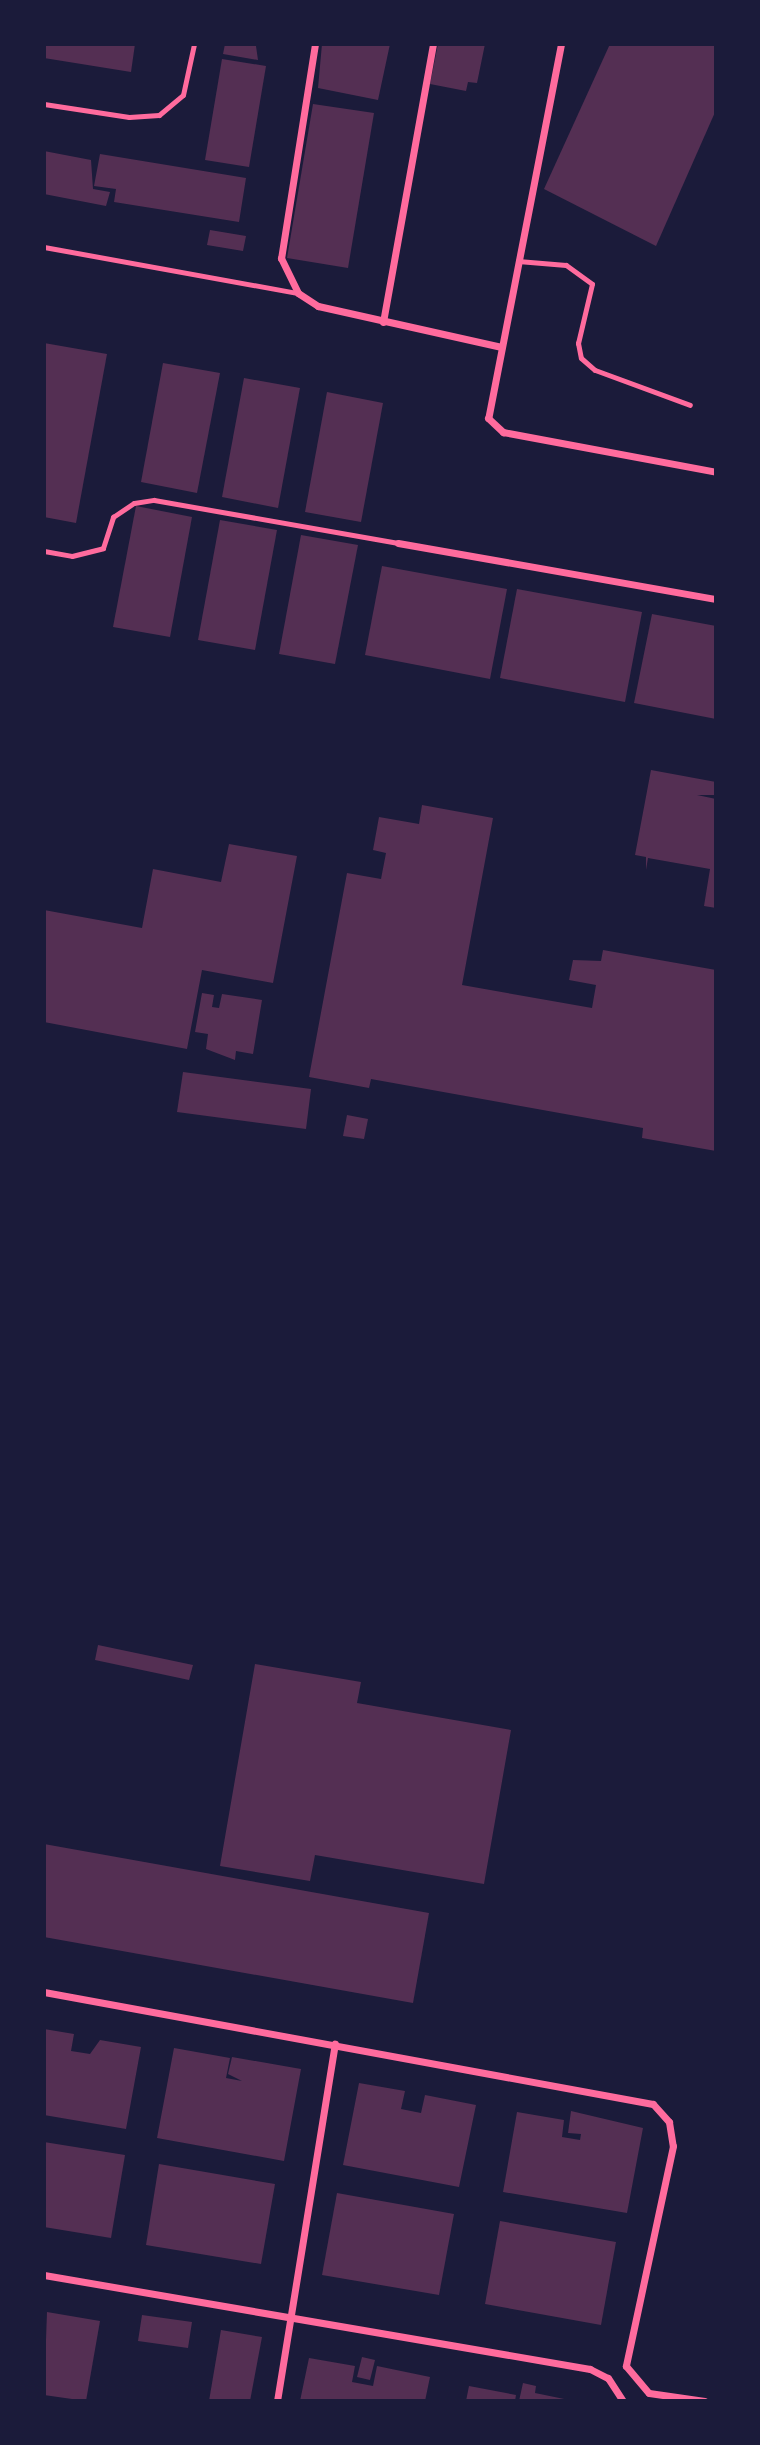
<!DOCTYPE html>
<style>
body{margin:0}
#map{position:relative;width:760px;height:2445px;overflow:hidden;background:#1b1b3a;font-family:Mulish,sans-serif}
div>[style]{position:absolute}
.building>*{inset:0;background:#542f53}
.service>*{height:5px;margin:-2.5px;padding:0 2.5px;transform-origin:2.5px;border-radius:2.5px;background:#ff6b9d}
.minor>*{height:7px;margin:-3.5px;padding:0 3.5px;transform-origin:3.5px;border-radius:3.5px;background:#ff6b9d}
span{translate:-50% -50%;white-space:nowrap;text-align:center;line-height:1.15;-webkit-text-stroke:5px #1b1b3a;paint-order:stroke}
.frame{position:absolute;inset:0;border:46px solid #1b1b3a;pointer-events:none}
</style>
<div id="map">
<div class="building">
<i style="clip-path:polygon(44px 44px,135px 44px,131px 72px,44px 58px)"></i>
<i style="clip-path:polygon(225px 44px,272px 44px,256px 46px,258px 60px,223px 54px)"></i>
<i style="clip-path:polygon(322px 44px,390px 44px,378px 100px,318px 88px)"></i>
<i style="clip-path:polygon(438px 44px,485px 44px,477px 83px,468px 82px,466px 91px,430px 84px)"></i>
<i style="clip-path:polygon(610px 44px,716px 44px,716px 110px,656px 246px,544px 189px)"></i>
<i style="clip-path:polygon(222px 59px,266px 66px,249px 167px,205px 160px)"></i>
<i style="clip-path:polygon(313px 104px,374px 113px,348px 268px,287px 258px)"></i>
<i style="clip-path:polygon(44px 151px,91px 160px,93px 189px,110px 192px,106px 206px,44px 194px)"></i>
<i style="clip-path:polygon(100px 154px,246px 178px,239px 222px,114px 202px,116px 189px,94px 186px)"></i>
<i style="clip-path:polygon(210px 230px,246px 236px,243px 251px,207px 245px)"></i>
<i style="clip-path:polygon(44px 343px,107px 354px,76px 523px,44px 517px)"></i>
<i style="clip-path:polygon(163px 363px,220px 373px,197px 493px,141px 482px)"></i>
<i style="clip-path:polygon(244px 378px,300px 388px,278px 508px,222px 497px)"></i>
<i style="clip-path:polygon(327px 392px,383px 403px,361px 522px,305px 512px)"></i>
<i style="clip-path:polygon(136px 506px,192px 517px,170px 637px,113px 627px)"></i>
<i style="clip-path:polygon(220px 520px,277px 530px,255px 650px,198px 640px)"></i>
<i style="clip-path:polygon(301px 535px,358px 545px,335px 664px,279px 654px)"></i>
<i style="clip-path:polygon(382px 566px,507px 589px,490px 679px,365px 655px)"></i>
<i style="clip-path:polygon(517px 589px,642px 612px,625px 702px,500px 678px)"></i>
<i style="clip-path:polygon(652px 614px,716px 626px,716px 719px,634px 703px)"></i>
<i style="clip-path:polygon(651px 770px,716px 782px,716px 795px,697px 795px,716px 799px,716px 908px,704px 906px,710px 869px,648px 858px,646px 870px,646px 857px,635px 855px)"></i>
<i style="clip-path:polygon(422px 805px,493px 818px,462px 985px,592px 1008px,596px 985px,569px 980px,573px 960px,601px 961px,603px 950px,716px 970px,716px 1151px,642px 1138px,643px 1128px,371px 1079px,369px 1088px,309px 1077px,347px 873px,381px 879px,386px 853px,373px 850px,379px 817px,419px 824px)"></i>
<i style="clip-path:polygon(229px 844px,297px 856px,273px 983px,202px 970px,187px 1049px,44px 1022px,44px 910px,142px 928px,153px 869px,221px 882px)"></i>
<i style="clip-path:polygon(202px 993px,214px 995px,212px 1007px,219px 1008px,222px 994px,262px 1000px,253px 1054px,236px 1051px,235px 1060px,206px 1049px,208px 1034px,195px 1032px)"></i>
<i style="clip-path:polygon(183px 1072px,311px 1089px,306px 1129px,177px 1112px)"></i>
<i style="clip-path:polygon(347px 1115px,368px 1119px,364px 1139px,343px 1136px)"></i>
<i style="clip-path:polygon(98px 1645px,193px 1665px,189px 1680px,95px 1660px)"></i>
<i style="clip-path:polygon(255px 1664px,361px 1682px,357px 1703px,511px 1730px,484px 1884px,315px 1855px,310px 1881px,220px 1866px)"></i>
<i style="clip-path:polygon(44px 1844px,429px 1913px,413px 2003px,44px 1937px)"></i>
<i style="clip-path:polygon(44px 2029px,74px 2034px,71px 2051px,90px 2054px,100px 2040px,141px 2047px,126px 2129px,44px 2115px)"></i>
<i style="clip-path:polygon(174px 2048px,230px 2058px,226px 2078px,242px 2081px,228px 2074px,232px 2057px,301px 2069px,284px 2161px,157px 2138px)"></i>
<i style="clip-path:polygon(359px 2083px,405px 2091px,401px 2109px,421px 2113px,425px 2095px,476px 2105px,459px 2187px,343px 2165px)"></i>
<i style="clip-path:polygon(571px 2111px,643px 2128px,627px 2213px,503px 2192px,517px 2112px,564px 2120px,562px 2137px,580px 2140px,581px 2134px,568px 2133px)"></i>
<i style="clip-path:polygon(44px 2142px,125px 2155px,111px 2238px,44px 2227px)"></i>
<i style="clip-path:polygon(159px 2164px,275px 2184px,261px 2264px,146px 2245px)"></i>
<i style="clip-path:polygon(337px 2193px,454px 2214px,439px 2295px,322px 2275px)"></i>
<i style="clip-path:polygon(500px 2221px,616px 2242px,601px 2325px,485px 2304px)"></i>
<i style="clip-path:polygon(47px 2312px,100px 2321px,86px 2401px,44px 2395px)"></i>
<i style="clip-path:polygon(142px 2315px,192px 2322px,188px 2348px,138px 2341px)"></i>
<i style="clip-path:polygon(221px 2330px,262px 2337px,250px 2401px,209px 2401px)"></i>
<i style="clip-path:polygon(362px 2357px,375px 2360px,370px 2380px,357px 2377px)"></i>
<i style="clip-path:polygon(309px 2358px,355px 2366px,352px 2382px,373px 2386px,377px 2366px,430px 2377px,425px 2401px,300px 2401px)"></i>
<i style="clip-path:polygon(523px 2383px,536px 2386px,535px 2393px,574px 2401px,519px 2401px)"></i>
<i style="clip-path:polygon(469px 2386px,516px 2395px,515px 2401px,466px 2401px)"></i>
</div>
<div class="service">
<i style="left:44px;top:104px;width:86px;rotate:8.7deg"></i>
<i style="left:129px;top:117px;width:30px;rotate:-4deg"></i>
<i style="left:159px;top:115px;width:31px;rotate:-40deg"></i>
<i style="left:183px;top:95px;width:52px;rotate:-77.8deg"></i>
<i style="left:44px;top:247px;width:258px;rotate:10.3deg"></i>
<i style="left:518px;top:261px;width:48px;rotate:4.8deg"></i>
<i style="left:566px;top:265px;width:32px;rotate:36deg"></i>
<i style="left:592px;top:284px;width:61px;rotate:103.3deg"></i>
<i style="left:578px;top:343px;width:15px;rotate:79deg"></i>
<i style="left:581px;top:358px;width:18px;rotate:41deg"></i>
<i style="left:595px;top:370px;width:101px;rotate:20.2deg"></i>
<i style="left:44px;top:551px;width:28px;rotate:10deg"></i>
<i style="left:72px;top:556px;width:32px;rotate:-14deg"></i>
<i style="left:103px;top:548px;width:33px;rotate:-72deg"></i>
<i style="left:113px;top:517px;width:25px;rotate:-34deg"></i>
<i style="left:134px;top:503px;width:20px;rotate:-9deg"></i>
<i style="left:154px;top:500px;width:248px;rotate:10deg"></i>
</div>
<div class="minor">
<i style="left:315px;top:44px;width:217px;rotate:99deg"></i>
<i style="left:281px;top:258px;width:39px;rotate:64deg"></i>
<i style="left:298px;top:293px;width:24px;rotate:33deg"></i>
<i style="left:318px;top:306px;width:188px;rotate:12.6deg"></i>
<i style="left:561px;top:44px;width:381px;rotate:101deg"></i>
<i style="left:488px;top:418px;width:21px;rotate:43deg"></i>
<i style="left:503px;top:432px;width:217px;rotate:10.6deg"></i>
<i style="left:383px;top:322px;width:282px;rotate:-79.8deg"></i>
<i style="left:398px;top:543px;width:323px;rotate:10deg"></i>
<i style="left:44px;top:1992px;width:619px;rotate:10.42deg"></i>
<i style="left:653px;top:2104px;width:24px;rotate:48deg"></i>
<i style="left:669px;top:2122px;width:24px;rotate:81deg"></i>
<i style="left:673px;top:2146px;width:225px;rotate:102.1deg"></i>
<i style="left:626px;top:2366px;width:35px;rotate:50deg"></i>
<i style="left:649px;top:2393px;width:56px;rotate:8.3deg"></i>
<i style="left:44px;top:2275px;width:554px;rotate:9.77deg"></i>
<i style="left:590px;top:2369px;width:20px;rotate:27deg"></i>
<i style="left:608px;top:2378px;width:27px;rotate:57deg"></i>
<i style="left:277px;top:2401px;width:362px;rotate:-80.8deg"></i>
</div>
<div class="frame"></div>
</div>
